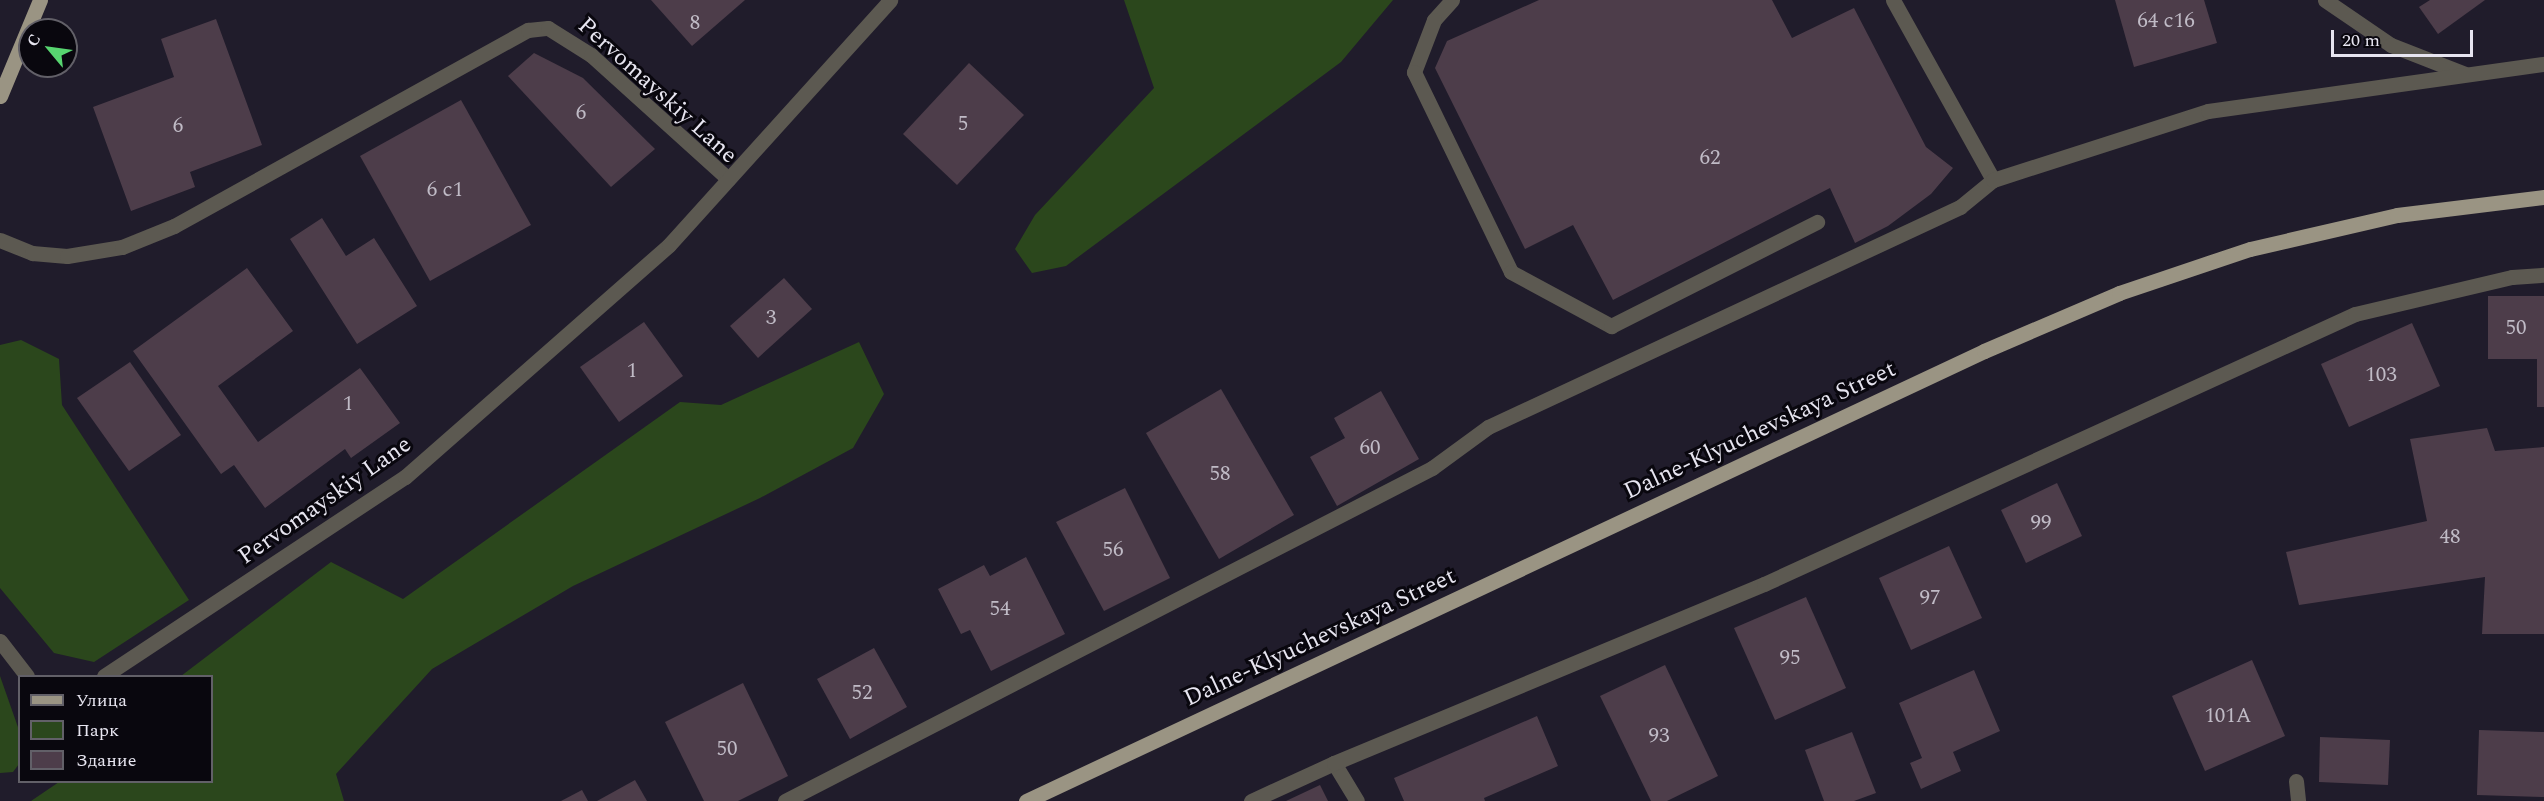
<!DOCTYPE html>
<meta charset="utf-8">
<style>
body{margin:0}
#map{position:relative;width:2544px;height:801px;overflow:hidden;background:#201c2b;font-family:Spectral,serif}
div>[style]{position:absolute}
.green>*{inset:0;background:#2b471c}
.building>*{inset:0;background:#4d3d4a}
.minor>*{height:15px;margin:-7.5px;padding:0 7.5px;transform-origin:7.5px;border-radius:7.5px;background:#5c5951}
.major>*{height:15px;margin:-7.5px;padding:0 7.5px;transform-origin:7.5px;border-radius:7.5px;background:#9a9483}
span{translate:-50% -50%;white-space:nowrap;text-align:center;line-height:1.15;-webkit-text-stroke:6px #09070e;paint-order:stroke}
.number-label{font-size:21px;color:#c0bbc6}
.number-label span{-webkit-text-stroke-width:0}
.street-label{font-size:24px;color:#e7e5f0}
.legend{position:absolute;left:18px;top:675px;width:195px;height:108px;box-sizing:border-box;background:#09070e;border:2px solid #626068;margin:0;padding:8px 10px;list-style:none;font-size:18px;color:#e7e5f0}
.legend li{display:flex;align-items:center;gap:12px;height:30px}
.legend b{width:30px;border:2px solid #626068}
.north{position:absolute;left:18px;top:18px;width:60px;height:60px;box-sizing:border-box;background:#09070e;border:2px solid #626068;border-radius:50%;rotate:299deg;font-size:16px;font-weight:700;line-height:24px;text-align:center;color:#e7e5f0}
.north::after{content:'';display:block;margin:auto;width:21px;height:27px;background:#57d570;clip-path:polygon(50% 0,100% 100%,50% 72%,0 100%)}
.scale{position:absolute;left:2331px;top:30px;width:142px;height:27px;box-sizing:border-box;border:3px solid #e7e5f0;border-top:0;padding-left:8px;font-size:18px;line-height:21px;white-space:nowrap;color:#e7e5f0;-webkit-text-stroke:4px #09070e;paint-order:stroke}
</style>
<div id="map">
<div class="green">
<i style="clip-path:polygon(1124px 0,1393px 0,1341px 62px,1066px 266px,1032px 273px,1015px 249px,1035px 215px,1154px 88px)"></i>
<i style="clip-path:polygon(21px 340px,59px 359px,62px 405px,189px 600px,94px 662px,54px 653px,0 588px,0 345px)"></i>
<i style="clip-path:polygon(859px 342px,884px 394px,853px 448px,760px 498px,573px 586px,432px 669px,336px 774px,344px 801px,31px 801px,59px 782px,212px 782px,212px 676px,181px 676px,331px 562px,403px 599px,680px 402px,721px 405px)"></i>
<i style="clip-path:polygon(0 676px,20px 733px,19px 764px,13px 772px,0 773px)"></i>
</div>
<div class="building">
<i style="clip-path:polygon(651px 0,745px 0,692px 46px)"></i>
<i style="clip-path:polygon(1539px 0,1772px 0,1792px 38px,1854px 8px,1926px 147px,1953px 168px,1931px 194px,1888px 226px,1855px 243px,1830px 188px,1613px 300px,1573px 225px,1525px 249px,1435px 68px,1447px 41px)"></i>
<i style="clip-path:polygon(2115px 0,2204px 0,2217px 43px,2134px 67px)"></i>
<i style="clip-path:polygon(2430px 0,2485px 0,2438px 34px,2419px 7px)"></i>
<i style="clip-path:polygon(216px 19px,262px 145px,190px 172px,195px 187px,131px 211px,93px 107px,174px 77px,161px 39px)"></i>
<i style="clip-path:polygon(534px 53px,583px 78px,655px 149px,611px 187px,508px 76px)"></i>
<i style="clip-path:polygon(969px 63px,1024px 115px,957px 185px,903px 134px)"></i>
<i style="clip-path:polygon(461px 100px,531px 225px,430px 281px,360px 156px)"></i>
<i style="clip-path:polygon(322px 218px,346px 256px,374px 238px,417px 306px,357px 344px,290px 239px)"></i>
<i style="clip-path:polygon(247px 268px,293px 331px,218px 386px,258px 442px,360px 368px,400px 423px,351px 458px,345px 449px,265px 508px,234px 465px,221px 474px,133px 351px)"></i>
<i style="clip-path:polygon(784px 278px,812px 309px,758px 358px,730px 326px)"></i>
<i style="clip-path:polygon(2488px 296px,2544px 296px,2544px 407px,2537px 407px,2537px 359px,2488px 359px)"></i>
<i style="clip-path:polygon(644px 322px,683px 376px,619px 422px,580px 367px)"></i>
<i style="clip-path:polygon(2412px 323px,2440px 386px,2349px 427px,2321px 364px)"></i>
<i style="clip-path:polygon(130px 362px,181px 435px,129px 471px,77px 398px)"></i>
<i style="clip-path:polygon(1221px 389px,1294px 515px,1219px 559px,1146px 433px)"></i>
<i style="clip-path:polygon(1381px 391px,1419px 459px,1337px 506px,1310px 457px,1345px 438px,1334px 418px)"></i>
<i style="clip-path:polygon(2487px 428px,2495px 451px,2544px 447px,2544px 634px,2482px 634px,2485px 577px,2299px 605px,2286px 552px,2427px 521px,2410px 439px)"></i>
<i style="clip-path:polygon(2057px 483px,2082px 536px,2026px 563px,2001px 510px)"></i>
<i style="clip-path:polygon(1125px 488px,1170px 578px,1104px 611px,1056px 522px)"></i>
<i style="clip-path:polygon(1949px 546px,1982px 618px,1911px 650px,1879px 578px)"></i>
<i style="clip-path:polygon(1026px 557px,1065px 634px,991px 671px,970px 630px,961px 634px,938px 589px,984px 565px,990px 576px)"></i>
<i style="clip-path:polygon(1806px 597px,1846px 688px,1775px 720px,1734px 628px)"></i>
<i style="clip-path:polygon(874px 648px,907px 707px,850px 739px,817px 679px)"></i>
<i style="clip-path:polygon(2252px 660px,2285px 736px,2205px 771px,2172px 696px)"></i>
<i style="clip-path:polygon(1665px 665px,1718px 776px,1667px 801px,1651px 801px,1600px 696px)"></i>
<i style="clip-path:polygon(1974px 670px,2000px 731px,1953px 752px,1961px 771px,1921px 789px,1910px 763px,1922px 758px,1899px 703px)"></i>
<i style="clip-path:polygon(743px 683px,788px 776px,738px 801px,704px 801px,665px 722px)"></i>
<i style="clip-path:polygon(1537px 716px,1558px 766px,1484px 798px,1485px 801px,1404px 801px,1394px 778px)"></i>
<i style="clip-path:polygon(2479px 730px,2544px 732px,2544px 797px,2477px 795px)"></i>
<i style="clip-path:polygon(1852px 732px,1876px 793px,1854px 801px,1824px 801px,1805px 750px)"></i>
<i style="clip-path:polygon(2320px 737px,2390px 740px,2388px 785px,2319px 782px)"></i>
<i style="clip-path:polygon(635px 780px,647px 801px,597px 801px)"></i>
<i style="clip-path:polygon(1320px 785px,1328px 801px,1286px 801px)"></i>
<i style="clip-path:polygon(582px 790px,588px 801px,561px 801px)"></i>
</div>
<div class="minor">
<i style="left:1452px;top:0;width:27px;rotate:132deg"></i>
<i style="left:1434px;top:20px;width:56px;rotate:111deg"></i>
<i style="left:1414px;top:72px;width:222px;rotate:64.1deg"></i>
<i style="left:1511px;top:272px;width:114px;rotate:28.4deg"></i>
<i style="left:1611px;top:326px;width:231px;rotate:-26.8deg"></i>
<i style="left:1893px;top:0;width:206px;rotate:60.9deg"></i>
<i style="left:2325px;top:0;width:80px;rotate:34.3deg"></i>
<i style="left:2391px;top:45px;width:79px;rotate:21.4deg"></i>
<i style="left:0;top:240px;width:35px;rotate:22deg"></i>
<i style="left:32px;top:253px;width:35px;rotate:5deg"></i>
<i style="left:67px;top:256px;width:56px;rotate:-9.3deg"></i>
<i style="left:122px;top:247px;width:56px;rotate:-22deg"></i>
<i style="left:174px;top:226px;width:405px;rotate:-29deg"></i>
<i style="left:528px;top:30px;width:20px;rotate:-6deg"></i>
<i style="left:548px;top:28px;width:51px;rotate:32.1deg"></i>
<i style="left:591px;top:55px;width:185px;rotate:42.1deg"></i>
<i style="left:0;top:641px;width:44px;rotate:52.4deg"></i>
<i style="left:104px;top:676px;width:361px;rotate:-33.5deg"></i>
<i style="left:405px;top:477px;width:351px;rotate:-41.3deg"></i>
<i style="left:669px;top:245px;width:330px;rotate:-47.9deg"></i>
<i style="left:1334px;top:763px;width:44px;rotate:58.8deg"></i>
<i style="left:2296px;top:781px;width:20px;rotate:84deg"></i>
<i style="left:785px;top:801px;width:728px;rotate:-27.23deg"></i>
<i style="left:1432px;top:468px;width:69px;rotate:-36.2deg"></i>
<i style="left:1488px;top:427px;width:521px;rotate:-24.99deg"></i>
<i style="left:1960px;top:207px;width:43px;rotate:-39.3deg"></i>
<i style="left:1993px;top:180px;width:226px;rotate:-17.8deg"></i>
<i style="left:2208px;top:111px;width:339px;rotate:-8deg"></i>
<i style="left:1251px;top:801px;width:91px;rotate:-24.6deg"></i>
<i style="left:1334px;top:763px;width:466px;rotate:-22.6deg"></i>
<i style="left:1764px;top:584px;width:650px;rotate:-24.55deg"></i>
<i style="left:2355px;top:314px;width:161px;rotate:-13.3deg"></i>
<i style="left:2512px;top:277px;width:32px;rotate:-4deg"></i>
</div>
<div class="major">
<i style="left:0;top:96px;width:104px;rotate:-67.4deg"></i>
<i style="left:1026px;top:801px;width:1058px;rotate:-25.16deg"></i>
<i style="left:1984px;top:351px;width:147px;rotate:-23.2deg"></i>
<i style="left:2119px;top:293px;width:138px;rotate:-18.6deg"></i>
<i style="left:2250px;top:249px;width:151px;rotate:-13deg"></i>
<i style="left:2397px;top:215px;width:148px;rotate:-7deg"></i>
</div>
<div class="number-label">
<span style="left:2166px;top:21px">64 с16</span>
<span style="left:695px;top:23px">8</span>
<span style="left:581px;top:113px">6</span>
<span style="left:963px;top:124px">5</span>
<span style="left:178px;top:126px">6</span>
<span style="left:1710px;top:158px">62</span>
<span style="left:445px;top:190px">6 с1</span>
<span style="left:771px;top:318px">3</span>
<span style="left:2516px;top:328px">50</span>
<span style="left:632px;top:371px">1</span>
<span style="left:2381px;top:375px">103</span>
<span style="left:348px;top:404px">1</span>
<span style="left:1370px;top:448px">60</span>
<span style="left:1220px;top:474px">58</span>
<span style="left:2041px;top:523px">99</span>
<span style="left:2450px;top:537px">48</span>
<span style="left:1113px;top:550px">56</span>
<span style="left:1930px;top:598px">97</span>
<span style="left:1000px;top:609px">54</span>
<span style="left:1790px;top:658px">95</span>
<span style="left:862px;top:693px">52</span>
<span style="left:2228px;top:716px">101А</span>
<span style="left:1659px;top:736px">93</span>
<span style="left:727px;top:749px">50</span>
</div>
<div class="street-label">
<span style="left:657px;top:91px;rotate:42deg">Pervomayskiy Lane</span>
<span style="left:1760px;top:431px;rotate:-25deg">Dalne-Klyuchevskaya Street</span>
<span style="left:325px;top:501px;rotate:-35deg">Pervomayskiy Lane</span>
<span style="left:1320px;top:638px;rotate:-25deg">Dalne-Klyuchevskaya Street</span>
</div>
<ul class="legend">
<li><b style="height:8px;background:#9a9483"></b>Улица</li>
<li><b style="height:16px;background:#2b471c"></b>Парк</li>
<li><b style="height:16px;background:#4d3d4a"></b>Здание</li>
</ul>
<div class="north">С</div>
<div class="scale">20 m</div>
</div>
